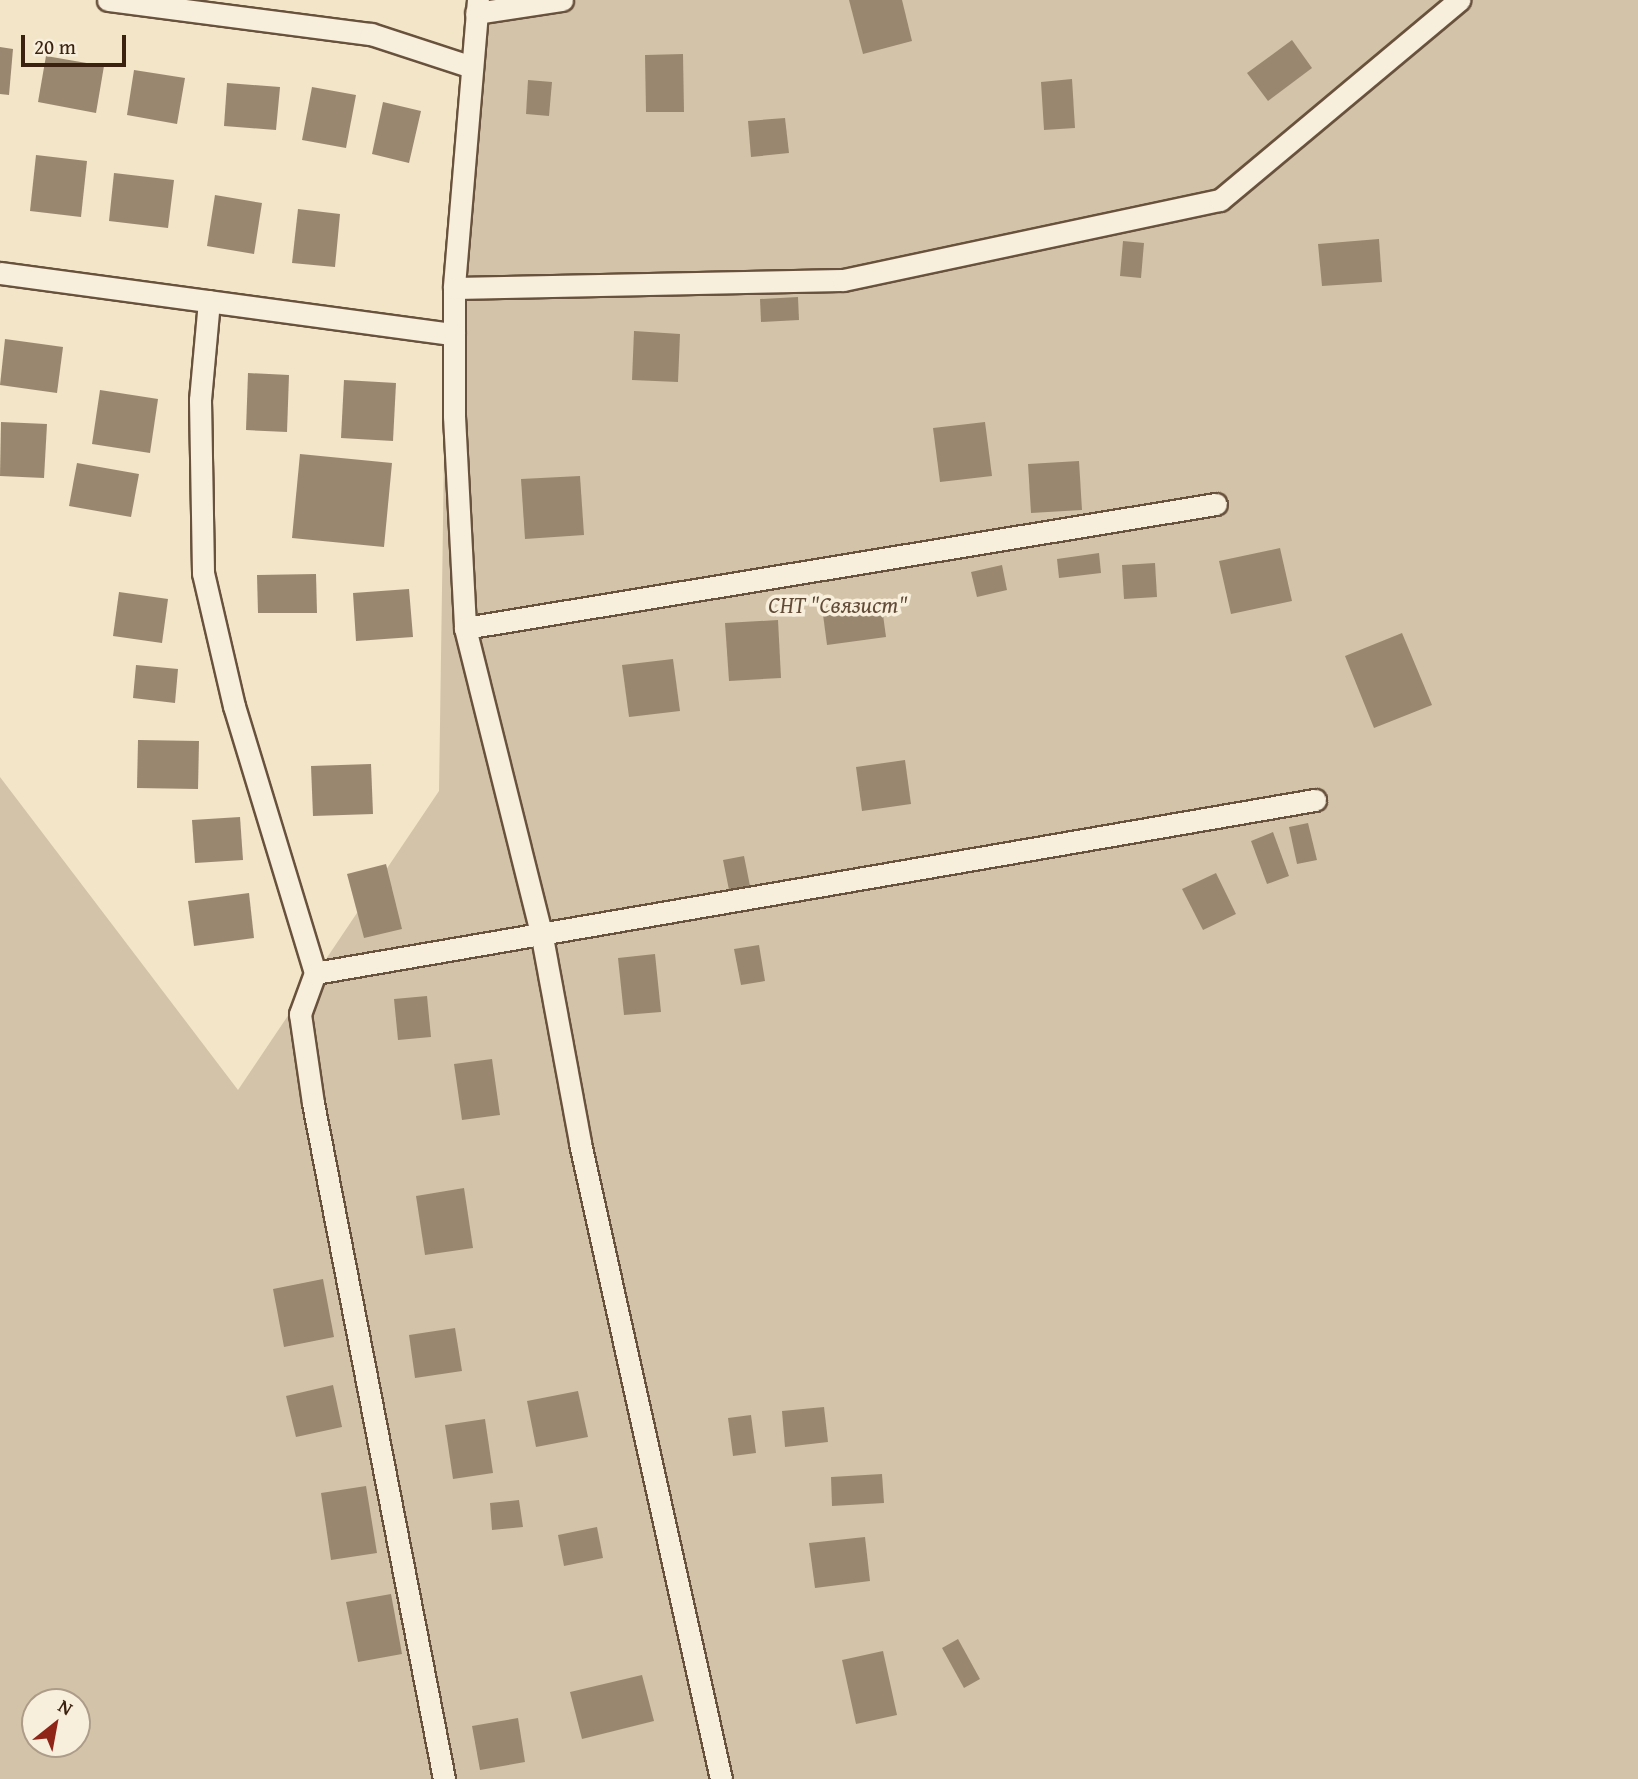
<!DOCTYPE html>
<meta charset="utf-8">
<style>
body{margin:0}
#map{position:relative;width:1638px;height:1779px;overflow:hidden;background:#f2e5c8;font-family:"Gentium Book Plus",serif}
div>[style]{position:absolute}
.green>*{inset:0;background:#d3c4a9}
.building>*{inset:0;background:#9a876f}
.roads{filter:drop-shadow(2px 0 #69523d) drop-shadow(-2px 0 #69523d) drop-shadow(0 2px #69523d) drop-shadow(0 -2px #69523d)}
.service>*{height:21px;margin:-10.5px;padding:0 10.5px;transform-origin:10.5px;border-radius:10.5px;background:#f7eedb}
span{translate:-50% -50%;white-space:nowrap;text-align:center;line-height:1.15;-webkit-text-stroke:7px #f7eedb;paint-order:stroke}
.park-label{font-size:23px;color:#614a36;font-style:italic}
.north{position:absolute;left:21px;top:1688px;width:70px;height:70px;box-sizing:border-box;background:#f7eedb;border:2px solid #ac9c89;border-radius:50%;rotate:31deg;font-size:19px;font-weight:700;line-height:28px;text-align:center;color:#3b210f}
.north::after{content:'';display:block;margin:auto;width:24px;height:32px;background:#8f2418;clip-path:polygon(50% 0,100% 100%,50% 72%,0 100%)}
.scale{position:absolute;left:21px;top:35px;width:105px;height:32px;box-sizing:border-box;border:4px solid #3b210f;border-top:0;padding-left:9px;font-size:21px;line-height:24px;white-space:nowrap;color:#3b210f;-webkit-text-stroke:5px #f7eedb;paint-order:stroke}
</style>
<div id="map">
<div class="green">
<i style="clip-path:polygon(evenodd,472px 0,1638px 0,1638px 1779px,0 1779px,0 777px,238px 1090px,439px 791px,445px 388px,472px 0,35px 1702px,77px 1702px,77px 1744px,35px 1744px,35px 1702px)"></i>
</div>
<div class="building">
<i style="clip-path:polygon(849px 0,902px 0,912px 41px,863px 54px)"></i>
<i style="clip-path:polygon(1292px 40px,1312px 68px,1268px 101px,1247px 73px)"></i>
<i style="clip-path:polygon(0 47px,13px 49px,9px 95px,0 94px)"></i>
<i style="clip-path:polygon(683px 54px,684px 112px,646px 112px,645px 55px)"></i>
<i style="clip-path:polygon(46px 56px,104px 66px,96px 113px,38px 102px)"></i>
<i style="clip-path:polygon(134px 70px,185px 78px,177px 124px,127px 115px)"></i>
<i style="clip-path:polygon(1072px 79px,1075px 128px,1044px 130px,1041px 82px)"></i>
<i style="clip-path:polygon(528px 80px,552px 82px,549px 116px,526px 114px)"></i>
<i style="clip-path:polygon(227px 83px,280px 87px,276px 130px,224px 126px)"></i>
<i style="clip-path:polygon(312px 87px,356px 95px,346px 148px,302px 140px)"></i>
<i style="clip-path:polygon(383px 102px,421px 111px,409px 163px,372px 154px)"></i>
<i style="clip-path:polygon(785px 118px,789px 153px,751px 157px,748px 121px)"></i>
<i style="clip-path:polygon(36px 155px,87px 161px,81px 217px,30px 211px)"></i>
<i style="clip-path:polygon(114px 173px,174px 180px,168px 228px,109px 221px)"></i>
<i style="clip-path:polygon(215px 195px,262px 203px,254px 254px,207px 246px)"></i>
<i style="clip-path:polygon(298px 209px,340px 214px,335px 267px,292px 263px)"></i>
<i style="clip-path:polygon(1379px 239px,1382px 282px,1322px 286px,1318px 244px)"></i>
<i style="clip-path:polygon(1123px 241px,1144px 243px,1141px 278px,1120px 276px)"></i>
<i style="clip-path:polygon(798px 297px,799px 320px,761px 322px,760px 299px)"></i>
<i style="clip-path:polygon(634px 331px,680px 334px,678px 382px,632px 380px)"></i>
<i style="clip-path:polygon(5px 339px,63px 347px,57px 393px,0 385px)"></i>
<i style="clip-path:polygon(248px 373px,289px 375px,287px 432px,246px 430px)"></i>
<i style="clip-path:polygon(344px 380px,396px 383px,393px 441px,341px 438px)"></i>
<i style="clip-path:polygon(100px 390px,158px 399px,150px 453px,92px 444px)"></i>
<i style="clip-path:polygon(1px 422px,47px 424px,44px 478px,0 476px)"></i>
<i style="clip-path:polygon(985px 422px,992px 476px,940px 482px,933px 428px)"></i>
<i style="clip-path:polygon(300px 454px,392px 463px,384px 547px,292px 538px)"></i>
<i style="clip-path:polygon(1079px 461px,1082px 510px,1031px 513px,1028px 464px)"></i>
<i style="clip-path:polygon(77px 463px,139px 474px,131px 517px,69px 506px)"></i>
<i style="clip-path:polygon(580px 476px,584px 535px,525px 539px,521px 479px)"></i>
<i style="clip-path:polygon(1280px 548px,1292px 601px,1231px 614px,1219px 561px)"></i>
<i style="clip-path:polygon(1099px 553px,1101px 573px,1059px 578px,1057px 559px)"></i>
<i style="clip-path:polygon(1155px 563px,1157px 597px,1124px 599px,1122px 565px)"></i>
<i style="clip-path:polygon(1002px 565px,1007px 590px,977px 597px,971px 572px)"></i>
<i style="clip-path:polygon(316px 574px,317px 613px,258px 613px,257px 575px)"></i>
<i style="clip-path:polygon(409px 589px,413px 637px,356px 641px,353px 593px)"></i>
<i style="clip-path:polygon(119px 592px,168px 599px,162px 643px,113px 636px)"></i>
<i style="clip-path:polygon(881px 600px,886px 637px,827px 645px,822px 607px)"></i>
<i style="clip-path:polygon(778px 620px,781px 678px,729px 681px,725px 623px)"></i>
<i style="clip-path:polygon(1402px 633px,1432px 705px,1374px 728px,1345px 656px)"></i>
<i style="clip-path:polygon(673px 659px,680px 711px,629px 717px,622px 665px)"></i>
<i style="clip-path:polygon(136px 665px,178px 669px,175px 703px,133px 698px)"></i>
<i style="clip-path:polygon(138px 740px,199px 741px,198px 789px,137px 788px)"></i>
<i style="clip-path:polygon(905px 760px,911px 804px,862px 811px,856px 767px)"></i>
<i style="clip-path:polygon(371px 764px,373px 814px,313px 816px,311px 766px)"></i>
<i style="clip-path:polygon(240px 817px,243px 860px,195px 863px,192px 820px)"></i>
<i style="clip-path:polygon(1308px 823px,1317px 860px,1297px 864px,1289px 827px)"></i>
<i style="clip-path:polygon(1273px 832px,1289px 876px,1267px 884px,1251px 841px)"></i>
<i style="clip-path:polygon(744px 856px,750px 886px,729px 890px,723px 860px)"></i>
<i style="clip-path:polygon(386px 864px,402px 929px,364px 938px,347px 874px)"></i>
<i style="clip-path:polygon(1216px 873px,1236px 914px,1203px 930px,1182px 889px)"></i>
<i style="clip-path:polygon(249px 893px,254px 938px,194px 946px,188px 901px)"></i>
<i style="clip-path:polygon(759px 945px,765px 981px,741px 985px,734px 949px)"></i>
<i style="clip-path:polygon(655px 954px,661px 1012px,624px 1015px,618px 958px)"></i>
<i style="clip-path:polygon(427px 996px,431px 1037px,398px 1040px,394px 999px)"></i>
<i style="clip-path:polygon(492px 1059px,500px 1115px,462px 1120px,454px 1064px)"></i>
<i style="clip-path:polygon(464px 1188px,473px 1248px,425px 1255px,416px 1196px)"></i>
<i style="clip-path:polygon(323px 1279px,334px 1337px,284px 1347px,273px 1289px)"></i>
<i style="clip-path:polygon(455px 1328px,462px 1371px,415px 1378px,409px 1335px)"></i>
<i style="clip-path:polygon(333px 1385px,342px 1427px,296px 1437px,286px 1396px)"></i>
<i style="clip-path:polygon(578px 1391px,588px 1437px,536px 1447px,527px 1401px)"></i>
<i style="clip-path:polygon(824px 1407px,828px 1442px,785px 1447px,782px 1411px)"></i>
<i style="clip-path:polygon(751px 1415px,756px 1453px,733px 1456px,728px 1418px)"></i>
<i style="clip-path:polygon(485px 1419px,493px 1473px,453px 1479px,445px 1425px)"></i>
<i style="clip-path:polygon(882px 1474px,884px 1503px,832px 1506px,831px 1477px)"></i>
<i style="clip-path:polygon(366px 1486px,377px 1553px,331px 1560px,321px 1493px)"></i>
<i style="clip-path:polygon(519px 1500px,523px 1527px,492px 1530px,490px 1503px)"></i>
<i style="clip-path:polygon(597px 1527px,603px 1558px,564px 1566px,558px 1535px)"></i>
<i style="clip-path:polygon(865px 1537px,870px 1581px,815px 1588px,809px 1543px)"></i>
<i style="clip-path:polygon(391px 1594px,402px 1654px,358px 1662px,346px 1602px)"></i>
<i style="clip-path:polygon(958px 1639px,980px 1679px,964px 1688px,942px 1648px)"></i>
<i style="clip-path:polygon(883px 1651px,897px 1715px,856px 1724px,842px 1660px)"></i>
<i style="clip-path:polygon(642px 1675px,654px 1721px,582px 1739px,570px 1692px)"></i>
<i style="clip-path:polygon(518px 1718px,525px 1762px,480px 1770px,472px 1726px)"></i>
</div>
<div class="roads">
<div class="service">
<i style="left:108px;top:0;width:265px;rotate:7.4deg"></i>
<i style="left:371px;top:34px;width:106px;rotate:18.1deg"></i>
<i style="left:478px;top:0;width:289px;rotate:94.8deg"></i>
<i style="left:454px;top:288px;width:128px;rotate:90deg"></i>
<i style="left:454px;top:416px;width:212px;rotate:87deg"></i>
<i style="left:465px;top:628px;width:318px;rotate:76deg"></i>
<i style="left:542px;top:937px;width:209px;rotate:79.5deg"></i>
<i style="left:580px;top:1143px;width:651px;rotate:77.5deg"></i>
<i style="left:476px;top:13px;width:87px;rotate:-8.6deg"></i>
<i style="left:0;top:273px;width:458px;rotate:7.7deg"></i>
<i style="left:454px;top:288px;width:389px;rotate:-1.2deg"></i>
<i style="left:843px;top:280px;width:385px;rotate:-12deg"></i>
<i style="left:1220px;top:200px;width:312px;rotate:-39.9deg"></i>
<i style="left:209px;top:301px;width:99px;rotate:95.2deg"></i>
<i style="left:200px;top:400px;width:173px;rotate:89deg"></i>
<i style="left:203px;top:573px;width:137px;rotate:76.9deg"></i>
<i style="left:234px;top:706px;width:279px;rotate:73.1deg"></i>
<i style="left:315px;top:973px;width:44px;rotate:110.1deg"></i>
<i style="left:300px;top:1014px;width:90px;rotate:81.7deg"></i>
<i style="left:313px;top:1103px;width:689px;rotate:79.03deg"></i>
<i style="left:465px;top:628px;width:761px;rotate:-9.38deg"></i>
<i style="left:315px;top:973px;width:1015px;rotate:-9.82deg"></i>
</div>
</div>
<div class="park-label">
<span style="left:838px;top:605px">СНТ "Связист"</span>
</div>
<div class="north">N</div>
<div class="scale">20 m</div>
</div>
